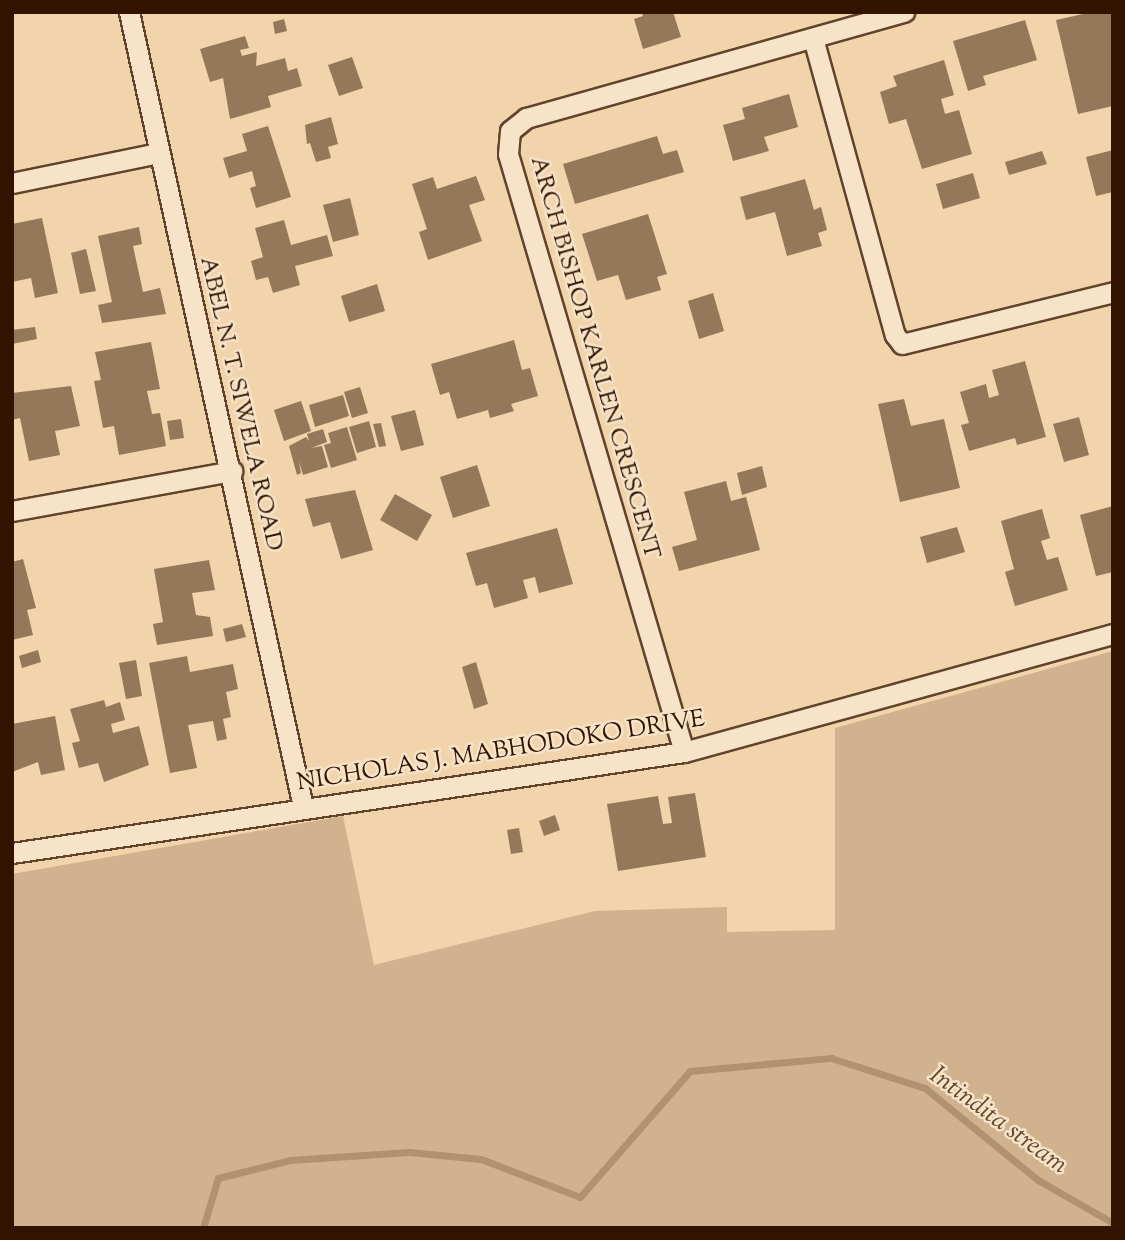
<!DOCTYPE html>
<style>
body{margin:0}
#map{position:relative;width:1125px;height:1240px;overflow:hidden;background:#f1d4ab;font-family:"Sorts Mill Goudy",serif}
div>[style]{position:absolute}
.green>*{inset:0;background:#d0b38e}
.stream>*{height:7px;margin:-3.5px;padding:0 3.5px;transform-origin:3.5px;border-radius:3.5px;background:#b09271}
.building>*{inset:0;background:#957759}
.roads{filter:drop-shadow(2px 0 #61432b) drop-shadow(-2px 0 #61432b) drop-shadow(0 2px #61432b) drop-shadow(0 -2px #61432b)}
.street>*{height:19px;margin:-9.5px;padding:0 9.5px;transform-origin:9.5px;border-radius:9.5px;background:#f6e3c8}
span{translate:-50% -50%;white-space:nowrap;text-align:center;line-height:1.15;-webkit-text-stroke:5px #f6e3c8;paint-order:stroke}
.street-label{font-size:24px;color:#311300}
.water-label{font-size:26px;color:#64462d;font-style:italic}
.frame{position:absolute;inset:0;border:14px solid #311300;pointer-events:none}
</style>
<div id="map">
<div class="green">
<i style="clip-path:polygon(1113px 651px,1113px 1228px,12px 1228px,12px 874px,343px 816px,374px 965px,595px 911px,727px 907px,727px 932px,835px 930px,835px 728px)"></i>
</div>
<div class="stream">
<i style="left:203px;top:1228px;width:52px;rotate:-73.3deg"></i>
<i style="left:218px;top:1178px;width:74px;rotate:-14deg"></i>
<i style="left:290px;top:1160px;width:119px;rotate:-3.8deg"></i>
<i style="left:409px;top:1152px;width:72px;rotate:5.6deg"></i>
<i style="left:481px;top:1159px;width:106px;rotate:21deg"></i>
<i style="left:580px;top:1197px;width:167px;rotate:-48.9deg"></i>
<i style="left:690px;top:1071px;width:142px;rotate:-5.3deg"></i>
<i style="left:831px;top:1058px;width:99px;rotate:17.7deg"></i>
<i style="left:925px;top:1088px;width:146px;rotate:39.2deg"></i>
<i style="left:1038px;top:1180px;width:86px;rotate:29.8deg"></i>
</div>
<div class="building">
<i style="clip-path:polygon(641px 12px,673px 12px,681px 37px,643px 49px,634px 19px,643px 16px)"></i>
<i style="clip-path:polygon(1092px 12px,1113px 12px,1113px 106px,1078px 114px,1056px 20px)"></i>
<i style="clip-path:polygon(284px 19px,287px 31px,275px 34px,273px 22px)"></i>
<i style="clip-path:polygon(1025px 20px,1037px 60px,983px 76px,986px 85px,968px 91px,953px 41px)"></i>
<i style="clip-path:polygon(245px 36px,249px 48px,240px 50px,242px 56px,257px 52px,256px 66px,285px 58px,288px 71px,297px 68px,302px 86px,268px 96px,271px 107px,230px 119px,223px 78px,210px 82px,200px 49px)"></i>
<i style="clip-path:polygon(352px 57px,363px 88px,339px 96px,328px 65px)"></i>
<i style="clip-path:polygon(944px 60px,954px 95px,941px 99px,945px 114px,959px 110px,972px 154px,922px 169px,906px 119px,889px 124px,880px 92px,897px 86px,893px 76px)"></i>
<i style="clip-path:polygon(789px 94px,798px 127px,764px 137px,769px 151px,733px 161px,723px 125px,745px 119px,742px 108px)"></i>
<i style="clip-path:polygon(331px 117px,338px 144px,328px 147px,331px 158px,316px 162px,310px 143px,307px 144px,305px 125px)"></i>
<i style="clip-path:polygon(268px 126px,291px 197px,256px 208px,250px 188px,256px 186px,252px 171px,229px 178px,223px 158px,247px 151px,242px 134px)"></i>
<i style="clip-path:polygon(657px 136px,663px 154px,677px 150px,684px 172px,575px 204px,563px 164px)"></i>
<i style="clip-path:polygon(1113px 150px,1113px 192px,1096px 196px,1086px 157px)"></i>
<i style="clip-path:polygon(1042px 151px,1047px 164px,1009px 175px,1005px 162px)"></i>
<i style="clip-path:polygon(973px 173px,980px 198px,943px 209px,936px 184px)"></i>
<i style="clip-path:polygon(476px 176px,485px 200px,469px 205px,482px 241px,428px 260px,419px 232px,427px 229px,412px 184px,433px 177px,437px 189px)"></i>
<i style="clip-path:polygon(805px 179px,814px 210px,821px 207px,827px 230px,818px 233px,822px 246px,787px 256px,775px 212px,746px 220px,740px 197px)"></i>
<i style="clip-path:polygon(350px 198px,359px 235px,333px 242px,323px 205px)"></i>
<i style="clip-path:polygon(648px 214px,667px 274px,657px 277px,661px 290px,626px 300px,618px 275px,597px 281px,582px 234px)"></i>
<i style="clip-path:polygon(42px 218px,58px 293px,35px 298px,31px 278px,12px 282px,12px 224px)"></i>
<i style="clip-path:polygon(284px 220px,291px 245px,327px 235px,333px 256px,295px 266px,300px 285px,273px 293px,268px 277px,256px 280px,251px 261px,263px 257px,255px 228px)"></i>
<i style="clip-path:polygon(139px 227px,142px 244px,133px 246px,143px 292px,160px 288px,166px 314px,102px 323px,98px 305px,112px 302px,98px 236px)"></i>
<i style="clip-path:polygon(86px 249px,96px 291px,80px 294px,71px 253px)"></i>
<i style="clip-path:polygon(377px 284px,385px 311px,349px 322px,341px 296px)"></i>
<i style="clip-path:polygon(713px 293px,724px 331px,699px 339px,688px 301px)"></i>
<i style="clip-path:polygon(35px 327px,37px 339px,12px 344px,12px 330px)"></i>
<i style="clip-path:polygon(514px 340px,522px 370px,530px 368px,538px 396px,511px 404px,514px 411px,490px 418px,488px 410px,457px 419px,449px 392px,440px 395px,431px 364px)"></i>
<i style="clip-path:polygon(151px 342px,160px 389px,147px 391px,152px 414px,160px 413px,166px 446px,119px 455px,114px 426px,103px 428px,94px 381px,101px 380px,95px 352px)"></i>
<i style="clip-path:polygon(1025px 361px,1046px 437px,1017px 445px,1015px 438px,969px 451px,961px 425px,969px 423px,960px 392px,986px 384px,989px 398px,999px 395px,992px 370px)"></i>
<i style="clip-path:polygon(71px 386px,80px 426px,55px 431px,60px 455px,29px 461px,20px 418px,12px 420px,12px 393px)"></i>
<i style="clip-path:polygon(360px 387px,368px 413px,352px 418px,344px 392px)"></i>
<i style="clip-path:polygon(343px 395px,349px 416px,315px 427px,309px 405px)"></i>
<i style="clip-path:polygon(904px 399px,911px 426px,944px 419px,960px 488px,900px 502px,878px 404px)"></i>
<i style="clip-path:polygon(301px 401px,311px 431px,284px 441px,274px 410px)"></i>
<i style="clip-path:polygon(415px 410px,424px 445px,401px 451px,391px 416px)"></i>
<i style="clip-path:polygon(1079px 417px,1089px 455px,1064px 462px,1053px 424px)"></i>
<i style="clip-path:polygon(181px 419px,184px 438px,170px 440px,167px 421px)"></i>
<i style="clip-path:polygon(369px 421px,376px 447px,357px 453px,349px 427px)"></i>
<i style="clip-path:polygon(381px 423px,386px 446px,379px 447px,373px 424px)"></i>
<i style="clip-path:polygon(347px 427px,357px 460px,331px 468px,324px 445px,331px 443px,328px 433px)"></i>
<i style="clip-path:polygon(323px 429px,327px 442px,311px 448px,322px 446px,328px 467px,303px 475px,299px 461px,301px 473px,297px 475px,289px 446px,306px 437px,309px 441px,307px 434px)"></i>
<i style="clip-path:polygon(477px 465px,490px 506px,453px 518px,440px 477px)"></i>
<i style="clip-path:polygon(762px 466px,767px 487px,742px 495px,737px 473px)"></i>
<i style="clip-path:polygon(726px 481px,731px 501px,746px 497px,760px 550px,679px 571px,672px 547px,697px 540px,684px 492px)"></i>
<i style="clip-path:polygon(355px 490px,373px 550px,341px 559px,330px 522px,313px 527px,305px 499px)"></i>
<i style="clip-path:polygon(395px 494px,432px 515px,417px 541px,380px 520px)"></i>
<i style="clip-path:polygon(1113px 506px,1113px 572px,1096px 576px,1080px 515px)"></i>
<i style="clip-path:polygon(1042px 509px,1050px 538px,1041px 541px,1047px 560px,1058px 557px,1068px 590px,1015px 606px,1005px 572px,1014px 569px,1001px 521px)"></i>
<i style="clip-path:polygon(957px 527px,965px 552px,927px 563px,920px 537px)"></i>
<i style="clip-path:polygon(557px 528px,573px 584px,539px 593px,535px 577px,523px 580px,528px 598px,494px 608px,487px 583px,476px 586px,466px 553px)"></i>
<i style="clip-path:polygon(23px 559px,36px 608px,27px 610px,33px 635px,12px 640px,12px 562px)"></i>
<i style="clip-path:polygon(209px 560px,215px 590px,192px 593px,196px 615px,210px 617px,213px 636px,157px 645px,153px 624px,163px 622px,154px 569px)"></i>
<i style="clip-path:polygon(242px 624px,246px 637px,226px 642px,223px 629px)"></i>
<i style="clip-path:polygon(38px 650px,41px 662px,22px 668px,19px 656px)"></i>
<i style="clip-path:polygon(187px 656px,190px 672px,233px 664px,238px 689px,226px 692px,231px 717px,223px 719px,227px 739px,217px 741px,213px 721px,188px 725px,197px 768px,170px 773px,149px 663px)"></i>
<i style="clip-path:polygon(136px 660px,142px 696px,126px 699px,119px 663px)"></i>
<i style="clip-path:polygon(476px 662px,488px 704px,474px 709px,462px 667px)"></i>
<i style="clip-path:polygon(104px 700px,106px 707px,120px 702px,125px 720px,111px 724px,113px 733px,139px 726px,149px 765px,104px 782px,98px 763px,79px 768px,72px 743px,80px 741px,70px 709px)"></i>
<i style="clip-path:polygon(55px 716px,65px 770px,41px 775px,38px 762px,12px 772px,12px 724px)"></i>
<i style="clip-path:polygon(695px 793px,706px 857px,618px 871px,607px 804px,658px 796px,663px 824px,672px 823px,668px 797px)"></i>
<i style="clip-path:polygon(555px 815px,560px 830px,544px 836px,539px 821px)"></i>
<i style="clip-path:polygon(519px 828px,523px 852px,511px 854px,507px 830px)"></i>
</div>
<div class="roads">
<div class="street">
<i style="left:129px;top:12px;width:814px;rotate:77.65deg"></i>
<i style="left:813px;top:38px;width:308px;rotate:74.6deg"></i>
<i style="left:895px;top:335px;width:11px;rotate:52deg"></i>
<i style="left:902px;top:344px;width:217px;rotate:-13.8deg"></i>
<i style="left:12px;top:183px;width:149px;rotate:-11.6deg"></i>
<i style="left:12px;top:511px;width:224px;rotate:-10.3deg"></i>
<i style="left:684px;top:752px;width:623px;rotate:-106.4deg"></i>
<i style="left:508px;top:154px;width:23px;rotate:-85deg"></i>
<i style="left:510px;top:131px;width:21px;rotate:-39deg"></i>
<i style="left:526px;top:118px;width:393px;rotate:-15.7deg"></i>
<i style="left:12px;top:853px;width:680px;rotate:-8.55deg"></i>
<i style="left:684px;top:752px;width:445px;rotate:-15.4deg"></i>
</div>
</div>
<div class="street-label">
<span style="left:594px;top:358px;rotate:74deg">ARCH BISHOP KARLEN CRESCENT</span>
<span style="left:240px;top:404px;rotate:77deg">ABEL N. T. SIWELA ROAD</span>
<span style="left:501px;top:752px;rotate:-9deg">NICHOLAS J. MABHODOKO DRIVE</span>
</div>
<div class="water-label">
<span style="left:998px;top:1121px;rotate:36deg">Intindita stream</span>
</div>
<div class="frame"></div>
</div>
